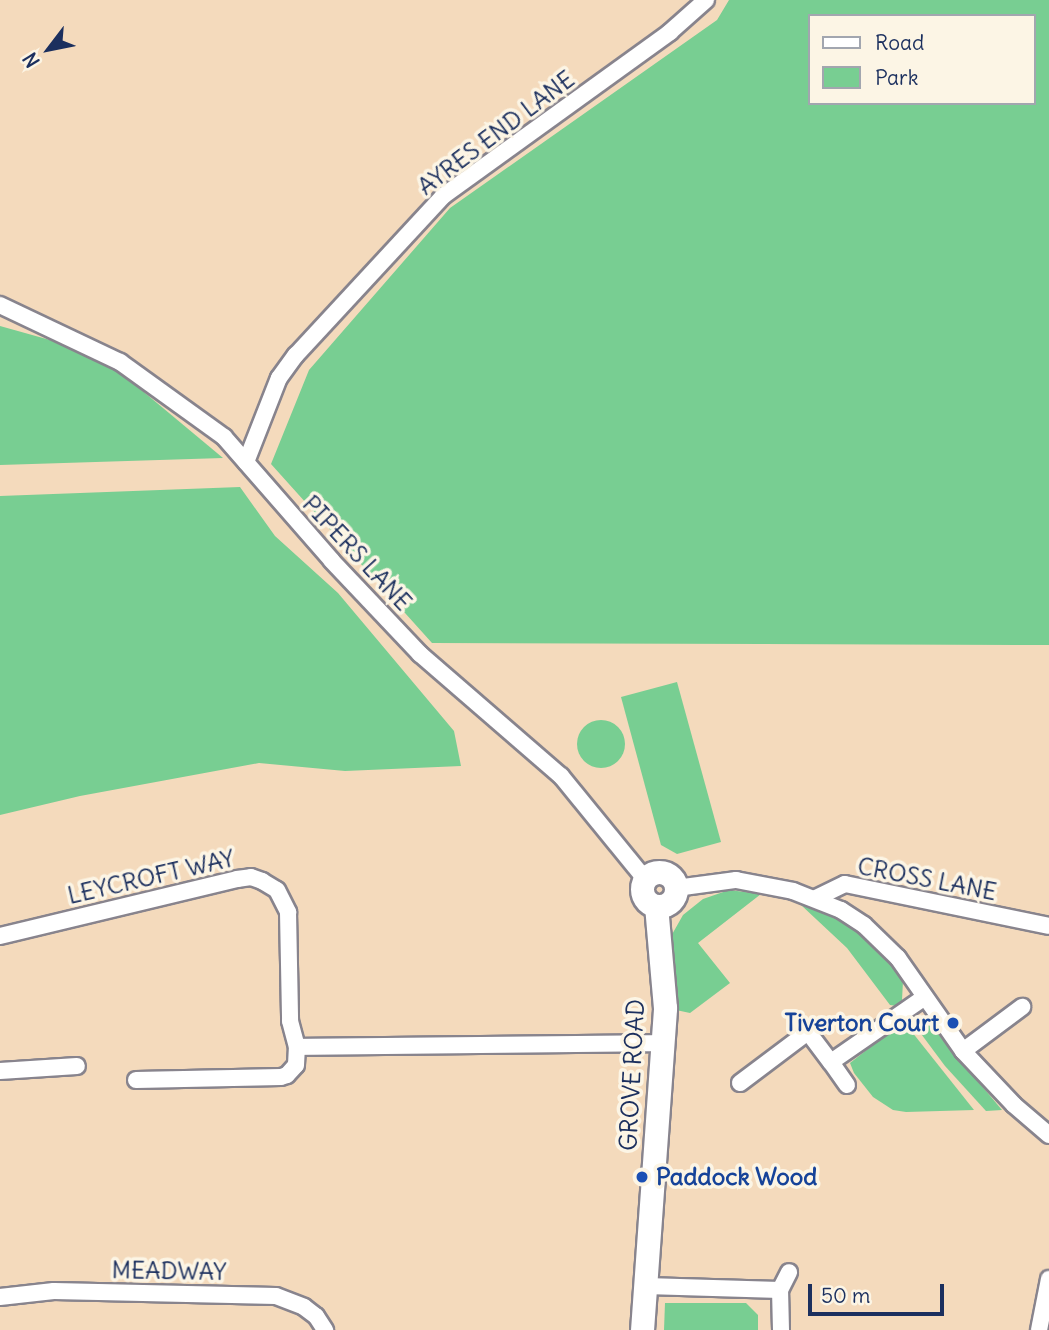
<!DOCTYPE html>
<style>
body{margin:0}
#map{position:relative;width:1049px;height:1330px;overflow:hidden;background:#f4dabc;font-family:Delius,sans-serif}
div>[style]{position:absolute}
.green>*{inset:0;background:#78ce92}
.round{border-radius:50%}
.roads{filter:drop-shadow(2px 0 #88848d) drop-shadow(-2px 0 #88848d) drop-shadow(0 2px #88848d) drop-shadow(0 -2px #88848d)}
.street>*{height:16px;margin:-8px;padding:0 8px;transform-origin:8px;border-radius:8px;background:#fff}
.secondary>*{height:23px;margin:-11.5px;padding:0 11.5px;transform-origin:11.5px;border-radius:11.5px;background:#fff}
.secondary>.ring{margin:-11.5px;padding:0;box-sizing:content-box;background:none;border:23px solid #fff;border-radius:50%}
.dots>*{width:19px;height:19px;translate:-50% -50%;box-sizing:border-box;border:4px solid #fcf5e5;border-radius:50%}
span{translate:-50% -50%;white-space:nowrap;text-align:center;line-height:1.15;-webkit-text-stroke:7px #fcf5e5;paint-order:stroke}
.street-label{font-size:24px;color:#1b2f5e}
.transit-label{font-size:24px;color:#164399;font-weight:700}
.right{translate:-100% -50%;text-align:right}
.left{translate:0 -50%;text-align:left}
.legend{position:absolute;left:808px;top:14px;width:228px;height:91px;box-sizing:border-box;background:#fcf5e5;border:2px solid #a2a6af;margin:0;padding:9px 12px;list-style:none;font-size:21px;color:#1b2f5e}
.legend li{display:flex;align-items:center;gap:14px;height:35px}
.legend b{width:35px;border:2px solid #a2a6af}
.north{position:absolute;left:14px;top:14px;width:70px;height:70px;-webkit-text-stroke:5px #fcf5e5;paint-order:stroke;rotate:238deg;font-size:19px;font-weight:700;line-height:28px;text-align:center;color:#1b2f5e}
.north::after{content:'';display:block;margin:auto;width:24px;height:32px;background:#1b2f5e;clip-path:polygon(50% 0,100% 100%,50% 72%,0 100%)}
.scale{position:absolute;left:808px;top:1284px;width:136px;height:32px;box-sizing:border-box;border:4px solid #1b2f5e;border-top:0;padding-left:9px;font-size:21px;line-height:24px;white-space:nowrap;color:#1b2f5e;-webkit-text-stroke:5px #fcf5e5;paint-order:stroke}
</style>
<div id="map">
<div class="green">
<i style="clip-path:polygon(evenodd,729px 0,1049px 0,1049px 645px,432px 643px,271px 464px,309px 370px,450px 208px,717px 20px,729px 0,809px 16px,1033px 16px,1033px 103px,809px 103px,809px 16px)"></i>
<i style="clip-path:polygon(0 326px,75px 347px,115px 368px,223px 458px,0 465px)"></i>
<i style="clip-path:polygon(240px 487px,275px 536px,338px 593px,454px 731px,461px 766px,345px 771px,259px 763px,80px 796px,0 815px,0 496px)"></i>
<i style="clip-path:polygon(677px 682px,721px 842px,677px 854px,661px 845px,621px 697px)"></i>
<i class="round" style="left:577px;top:720px;width:48px;height:48px"></i>
<i style="clip-path:polygon(729px 890px,761px 894px,698px 943px,730px 983px,690px 1013px,676px 1010px,668px 957px,670px 938px,683px 915px,703px 899px)"></i>
<i style="clip-path:polygon(804px 902px,849px 925px,879px 950px,903px 981px,902px 1000px,897px 1006px,890px 1005px,847px 948px,801px 905px,800px 903px)"></i>
<i style="clip-path:polygon(910px 1019px,923px 1021px,934px 1029px,1002px 1110px,986px 1111px,945px 1066px)"></i>
<i style="clip-path:polygon(901px 1023px,908px 1027px,974px 1110px,906px 1112px,893px 1110px,873px 1097px,854px 1073px,850px 1063px)"></i>
<i style="clip-path:polygon(665px 1303px,746px 1303px,758px 1315px,758px 1330px,664px 1330px)"></i>
</div>
<div class="roads">
<div class="street">
<i style="left:0;top:305px;width:133px;rotate:25.4deg"></i>
<i style="left:120px;top:362px;width:128px;rotate:35.8deg"></i>
<i style="left:224px;top:437px;width:164px;rotate:48.9deg"></i>
<i style="left:332px;top:561px;width:128px;rotate:46.6deg"></i>
<i style="left:420px;top:654px;width:186px;rotate:40.9deg"></i>
<i style="left:561px;top:776px;width:133px;rotate:50.8deg"></i>
<i style="left:246px;top:462px;width:90px;rotate:-68.6deg"></i>
<i style="left:279px;top:378px;width:29px;rotate:-54deg"></i>
<i style="left:296px;top:355px;width:217px;rotate:-47.2deg"></i>
<i style="left:443px;top:196px;width:280px;rotate:-35.8deg"></i>
<i style="left:670px;top:32px;width:48px;rotate:-41.6deg"></i>
<i style="left:676px;top:888px;width:61px;rotate:-7.6deg"></i>
<i style="left:736px;top:880px;width:58px;rotate:10.9deg"></i>
<i style="left:793px;top:891px;width:52px;rotate:21.6deg"></i>
<i style="left:841px;top:910px;width:27px;rotate:33deg"></i>
<i style="left:864px;top:925px;width:47px;rotate:44.1deg"></i>
<i style="left:898px;top:958px;width:113px;rotate:55deg"></i>
<i style="left:963px;top:1051px;width:74px;rotate:46.6deg"></i>
<i style="left:1014px;top:1105px;width:46px;rotate:40.6deg"></i>
<i style="left:816px;top:898px;width:32px;rotate:-26deg"></i>
<i style="left:845px;top:884px;width:208px;rotate:11.6deg"></i>
<i style="left:0;top:936px;width:244px;rotate:-13.5deg"></i>
<i style="left:237px;top:879px;width:14px;rotate:-8deg"></i>
<i style="left:251px;top:877px;width:12px;rotate:20deg"></i>
<i style="left:262px;top:881px;width:17px;rotate:31deg"></i>
<i style="left:277px;top:890px;width:25px;rotate:63deg"></i>
<i style="left:288px;top:912px;width:109px;rotate:88.9deg"></i>
<i style="left:290px;top:1021px;width:27px;rotate:75deg"></i>
<i style="left:963px;top:1051px;width:74px;rotate:-36.7deg"></i>
<i style="left:0;top:1071px;width:77px;rotate:-3.7deg"></i>
<i style="left:136px;top:1080px;width:145px;rotate:-1.2deg"></i>
<i style="left:281px;top:1077px;width:6px;rotate:-18deg"></i>
<i style="left:287px;top:1075px;width:13px;rotate:-48deg"></i>
<i style="left:296px;top:1065px;width:18px;rotate:-87deg"></i>
<i style="left:297px;top:1047px;width:367px;rotate:-0.6deg"></i>
<i style="left:740px;top:1083px;width:85px;rotate:-36.9deg"></i>
<i style="left:808px;top:1032px;width:38px;rotate:53deg"></i>
<i style="left:847px;top:1085px;width:28px;rotate:-125deg"></i>
<i style="left:831px;top:1062px;width:114px;rotate:-34.7deg"></i>
<i style="left:646px;top:1286px;width:134px;rotate:1.7deg"></i>
<i style="left:0;top:1297px;width:54px;rotate:-6.3deg"></i>
<i style="left:54px;top:1291px;width:222px;rotate:1.3deg"></i>
<i style="left:276px;top:1296px;width:30px;rotate:21deg"></i>
<i style="left:304px;top:1307px;width:15px;rotate:37deg"></i>
<i style="left:316px;top:1316px;width:17px;rotate:57deg"></i>
<i style="left:781px;top:1330px;width:40px;rotate:-91.4deg"></i>
<i style="left:780px;top:1290px;width:20px;rotate:-63deg"></i>
<i style="left:1039px;top:1330px;width:52px;rotate:-78.9deg"></i>
</div>
<div class="secondary">
<i class="ring" style="left:642px;top:872px;width:11px;height:11px"></i>
<i style="left:642px;top:1330px;width:323px;rotate:-85.9deg"></i>
<i style="left:665px;top:1008px;width:102px;rotate:-95deg"></i>
</div>
</div>
<div class="dots">
<i style="left:953px;top:1023px;background:#1a4fb4"></i>
<i style="left:642px;top:1177px;background:#1a4fb4"></i>
</div>
<div class="street-label">
<span style="left:496px;top:133px;rotate:-37deg">AYRES END LANE</span>
<span style="left:357px;top:553px;rotate:47deg">PIPERS LANE</span>
<span style="left:151px;top:877px;rotate:-13deg">LEYCROFT WAY</span>
<span style="left:927px;top:879px;rotate:11deg">CROSS LANE</span>
<span style="left:632px;top:1075px;rotate:-87deg">GROVE ROAD</span>
<span style="left:169px;top:1271px;rotate:1deg">MEADWAY</span>
</div>
<div class="transit-label">
<span class="right" style="left:939px;top:1023px">Tiverton Court</span>
<span class="left" style="left:656px;top:1177px">Paddock Wood</span>
</div>
<ul class="legend">
<li><b style="height:9px;background:#fff"></b>Road</li>
<li><b style="height:19px;background:#78ce92"></b>Park</li>
</ul>
<div class="north">N</div>
<div class="scale">50 m</div>
</div>
